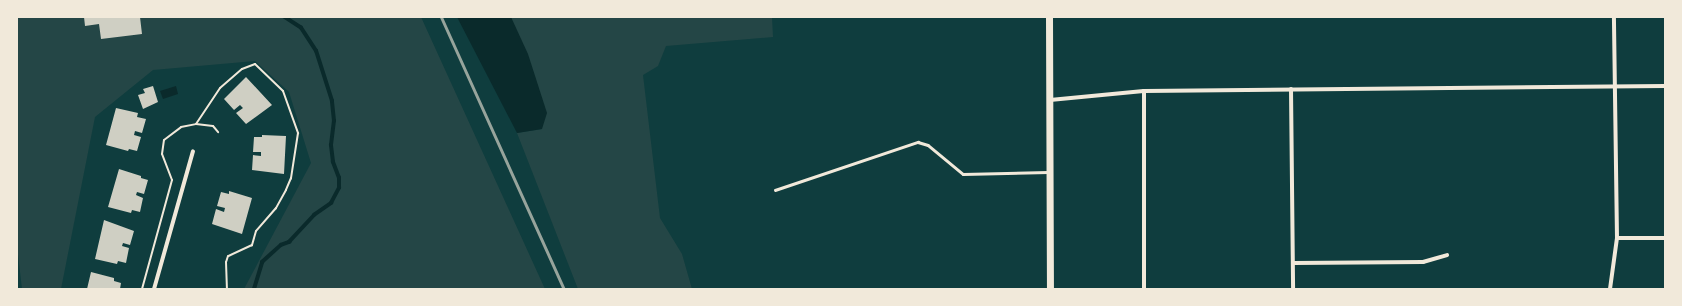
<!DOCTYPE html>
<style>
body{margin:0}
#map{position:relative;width:1682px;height:306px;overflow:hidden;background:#0f3d3e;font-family:Signika,sans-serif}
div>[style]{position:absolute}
.green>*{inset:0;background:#244646}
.water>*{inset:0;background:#0a2a2b}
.stream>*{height:3.5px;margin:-1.75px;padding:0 1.75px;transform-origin:1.75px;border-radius:1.75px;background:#0a2a2b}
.building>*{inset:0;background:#cfcfc3}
.path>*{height:2px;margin:-1px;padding:0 1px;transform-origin:1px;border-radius:1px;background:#f1e9da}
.service>*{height:2.5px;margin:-1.25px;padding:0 1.25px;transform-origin:1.25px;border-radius:1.25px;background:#f1e9da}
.minor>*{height:4px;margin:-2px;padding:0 2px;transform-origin:2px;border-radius:2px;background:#f1e9da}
.secondary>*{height:7px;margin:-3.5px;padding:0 3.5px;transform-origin:3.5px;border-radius:3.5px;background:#f1e9da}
.rail>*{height:3px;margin:-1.5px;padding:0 1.5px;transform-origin:1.5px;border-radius:1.5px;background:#97a49c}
span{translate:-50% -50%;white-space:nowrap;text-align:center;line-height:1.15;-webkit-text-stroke:3.5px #f1e9da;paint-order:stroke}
.frame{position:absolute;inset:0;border:18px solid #f1e9da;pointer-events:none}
</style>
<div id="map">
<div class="green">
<i style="clip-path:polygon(17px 17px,421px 17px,545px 289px,244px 289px,311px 163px,289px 92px,255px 61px,153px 70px,95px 117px,61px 289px,22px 289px,17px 246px)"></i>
<i style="clip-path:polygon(511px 17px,772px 17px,773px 37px,666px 46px,658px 66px,643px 75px,660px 218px,682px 254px,692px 289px,578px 289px,517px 133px,542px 129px)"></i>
</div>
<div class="water">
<i style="clip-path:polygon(457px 17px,511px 17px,528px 54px,547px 113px,542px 129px,517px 133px)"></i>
<i style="clip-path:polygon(176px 86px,178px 94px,163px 99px,160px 91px)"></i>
</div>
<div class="stream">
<i style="left:254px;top:289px;width:28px;rotate:-73deg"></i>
<i style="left:262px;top:262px;width:25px;rotate:-42deg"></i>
<i style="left:281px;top:245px;width:9px;rotate:-21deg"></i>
<i style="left:289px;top:242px;width:37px;rotate:-47deg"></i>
<i style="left:314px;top:215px;width:21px;rotate:-35deg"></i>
<i style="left:331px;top:203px;width:17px;rotate:-62deg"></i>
<i style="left:339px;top:188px;width:10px;rotate:-90deg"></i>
<i style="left:339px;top:178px;width:17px;rotate:-111deg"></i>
<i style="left:333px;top:162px;width:17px;rotate:-97deg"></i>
<i style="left:331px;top:145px;width:24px;rotate:-83deg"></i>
<i style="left:334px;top:121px;width:20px;rotate:-96deg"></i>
<i style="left:332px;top:101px;width:52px;rotate:-107.7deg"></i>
<i style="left:316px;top:51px;width:27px;rotate:-123deg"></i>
<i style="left:301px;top:28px;width:20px;rotate:-147deg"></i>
</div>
<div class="building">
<i style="clip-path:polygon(84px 17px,140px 17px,142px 34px,101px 39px,99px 24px,85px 26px)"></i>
<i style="clip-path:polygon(246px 77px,272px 105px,246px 124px,236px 113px,243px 108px,240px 105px,234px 110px,224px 99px)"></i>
<i style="clip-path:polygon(153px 86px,158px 102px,143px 109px,138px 95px,145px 93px,143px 89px)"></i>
<i style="clip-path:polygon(116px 108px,138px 113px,137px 117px,146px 119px,142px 133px,135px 131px,134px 135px,141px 137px,137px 151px,129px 149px,128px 151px,106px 145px)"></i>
<i style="clip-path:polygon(262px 135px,286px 136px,284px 174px,252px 170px,253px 155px,261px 156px,261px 152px,253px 152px,254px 137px,262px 137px)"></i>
<i style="clip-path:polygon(119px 169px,141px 176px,141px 178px,148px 180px,144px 194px,137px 192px,136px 195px,143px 198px,140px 212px,132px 210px,131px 213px,108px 207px)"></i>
<i style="clip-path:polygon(229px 191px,252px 198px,242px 234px,212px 224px,216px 209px,224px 212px,225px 208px,217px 206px,221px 192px,229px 194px)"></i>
<i style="clip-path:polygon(104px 220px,134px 231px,130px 245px,123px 243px,122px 246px,129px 248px,126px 263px,118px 261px,117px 264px,95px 259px)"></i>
<i style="clip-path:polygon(91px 272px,114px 278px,114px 281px,121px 283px,120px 289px,87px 289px)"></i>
</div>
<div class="path">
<i style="left:196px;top:124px;width:43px;rotate:-56.3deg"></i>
<i style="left:220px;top:88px;width:29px;rotate:-41deg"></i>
<i style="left:242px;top:69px;width:14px;rotate:-21deg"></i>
<i style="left:255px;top:64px;width:39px;rotate:44deg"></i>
<i style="left:283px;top:91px;width:45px;rotate:70.3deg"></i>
<i style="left:298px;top:133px;width:46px;rotate:98.8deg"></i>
<i style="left:291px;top:178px;width:13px;rotate:113deg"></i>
<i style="left:286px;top:190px;width:21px;rotate:119deg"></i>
<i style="left:276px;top:208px;width:30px;rotate:131deg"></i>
<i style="left:256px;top:231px;width:15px;rotate:106deg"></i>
<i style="left:252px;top:245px;width:26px;rotate:155deg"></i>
<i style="left:228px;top:256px;width:6px;rotate:108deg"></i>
<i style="left:226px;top:262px;width:27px;rotate:88deg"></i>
<i style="left:142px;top:289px;width:113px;rotate:-74.6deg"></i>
<i style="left:172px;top:180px;width:28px;rotate:-111deg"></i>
<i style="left:162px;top:154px;width:14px;rotate:-82deg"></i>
<i style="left:164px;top:140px;width:21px;rotate:-37deg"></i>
<i style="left:181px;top:127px;width:15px;rotate:-11deg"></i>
<i style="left:196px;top:124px;width:17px;rotate:7deg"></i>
<i style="left:213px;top:126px;width:8px;rotate:50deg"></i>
</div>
<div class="service">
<i style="left:775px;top:190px;width:151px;rotate:-18.6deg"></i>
<i style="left:918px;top:142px;width:10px;rotate:17deg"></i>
<i style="left:928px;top:145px;width:45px;rotate:39.6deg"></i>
<i style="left:963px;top:174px;width:85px;rotate:-1.3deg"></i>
</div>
<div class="minor">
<i style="left:1291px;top:89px;width:200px;rotate:89.4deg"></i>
<i style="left:1050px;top:100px;width:94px;rotate:-5.5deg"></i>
<i style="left:1144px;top:91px;width:521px;rotate:-0.55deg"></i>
<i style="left:1617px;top:238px;width:48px"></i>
<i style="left:1293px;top:263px;width:130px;rotate:-0.4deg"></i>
<i style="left:1423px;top:262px;width:25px;rotate:-16deg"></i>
<i style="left:154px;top:289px;width:143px;rotate:-74.2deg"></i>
<i style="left:1144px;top:289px;width:198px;rotate:-90deg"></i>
<i style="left:1610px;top:289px;width:51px;rotate:-82.2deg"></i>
<i style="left:1617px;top:238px;width:221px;rotate:-90.8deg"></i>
</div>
<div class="secondary">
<i style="left:1049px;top:17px;width:272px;rotate:89.8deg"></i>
</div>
<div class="rail">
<i style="left:441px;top:17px;width:299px;rotate:65.7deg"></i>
</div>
<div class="frame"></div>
</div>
